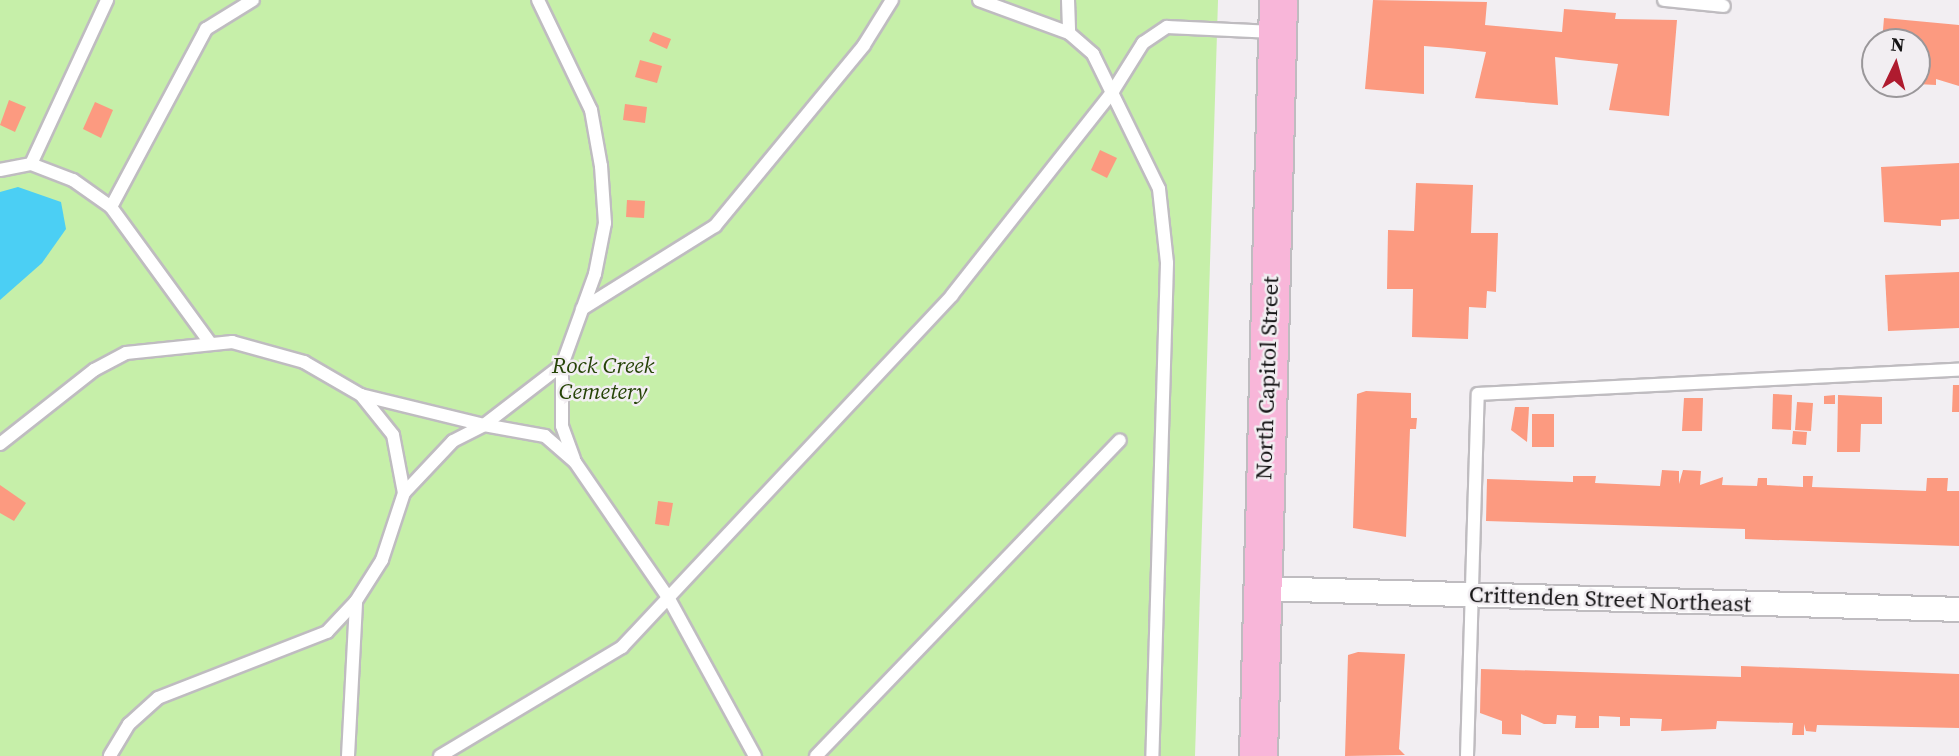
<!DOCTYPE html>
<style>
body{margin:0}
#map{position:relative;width:1959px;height:756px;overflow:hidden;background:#f2eef2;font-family:"Source Serif 4",serif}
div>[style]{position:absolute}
.green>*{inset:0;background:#c6efa9}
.water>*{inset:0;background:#4bcff4}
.building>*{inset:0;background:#fc9a80}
.roads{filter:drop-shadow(2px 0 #bfbcc0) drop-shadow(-2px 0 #bfbcc0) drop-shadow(0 2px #bfbcc0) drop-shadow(0 -2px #bfbcc0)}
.service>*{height:12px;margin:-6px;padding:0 6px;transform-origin:6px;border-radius:6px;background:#fff}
.minor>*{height:23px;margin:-11.5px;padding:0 11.5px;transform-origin:11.5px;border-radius:11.5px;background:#fff}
.primary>*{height:37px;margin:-18.5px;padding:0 18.5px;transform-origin:18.5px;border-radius:18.5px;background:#f8b6d9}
span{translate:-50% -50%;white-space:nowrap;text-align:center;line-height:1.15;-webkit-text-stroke:5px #f2eef2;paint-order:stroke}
.park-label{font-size:23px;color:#264407;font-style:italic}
.street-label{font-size:23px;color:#151415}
.north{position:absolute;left:1861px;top:28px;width:70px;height:70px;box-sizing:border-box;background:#f2eef2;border:2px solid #9a979a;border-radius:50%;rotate:5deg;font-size:19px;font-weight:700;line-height:28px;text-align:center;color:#151415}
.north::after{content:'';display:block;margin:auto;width:24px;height:32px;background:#af1b2f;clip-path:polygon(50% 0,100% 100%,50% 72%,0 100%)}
</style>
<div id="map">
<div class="green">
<i style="clip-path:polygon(0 0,1218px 0,1195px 756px,0 756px)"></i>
</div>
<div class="water">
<i style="clip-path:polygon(18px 187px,61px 202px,66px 229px,42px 263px,0 300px,0 192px)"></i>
</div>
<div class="building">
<i style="clip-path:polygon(1373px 0,1487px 2px,1485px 25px,1562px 32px,1564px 9px,1616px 13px,1615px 19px,1677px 20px,1669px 116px,1609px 110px,1618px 64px,1579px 60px,1555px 57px,1558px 105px,1475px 98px,1486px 52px,1449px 48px,1424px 46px,1424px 94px,1365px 89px)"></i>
<i style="clip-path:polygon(1884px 18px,1959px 25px,1959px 86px,1936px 79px,1936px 85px,1917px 84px,1917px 42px,1882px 42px)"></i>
<i style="clip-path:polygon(653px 32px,671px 39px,667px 49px,649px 41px)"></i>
<i style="clip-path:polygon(640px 60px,662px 66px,657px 83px,635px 77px)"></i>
<i style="clip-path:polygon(9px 100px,26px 107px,15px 132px,0 125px)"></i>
<i style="clip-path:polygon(95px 102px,113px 110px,101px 138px,83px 129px)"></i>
<i style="clip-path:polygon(625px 104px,647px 107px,645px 123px,623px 120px)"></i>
<i style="clip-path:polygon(1100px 150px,1117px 158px,1107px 178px,1091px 170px)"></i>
<i style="clip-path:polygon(1959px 163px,1959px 219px,1941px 220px,1941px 226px,1884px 222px,1881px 167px)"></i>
<i style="clip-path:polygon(1416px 183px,1473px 185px,1471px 233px,1498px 233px,1496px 292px,1487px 291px,1486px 308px,1469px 307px,1468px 339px,1412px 337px,1413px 289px,1387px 289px,1388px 230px,1414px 231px)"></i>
<i style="clip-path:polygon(627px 200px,645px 201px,644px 218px,626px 217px)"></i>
<i style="clip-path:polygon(1959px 272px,1959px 328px,1888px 331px,1885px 275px)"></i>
<i style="clip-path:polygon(1953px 385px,1959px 385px,1959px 412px,1952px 412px)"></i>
<i style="clip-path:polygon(1366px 391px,1411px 393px,1411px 418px,1417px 418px,1416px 429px,1410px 429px,1406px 537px,1353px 528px,1357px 394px)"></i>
<i style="clip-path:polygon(1773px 394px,1792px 395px,1791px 430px,1772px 429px)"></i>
<i style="clip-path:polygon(1835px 395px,1835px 404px,1824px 404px,1824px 396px)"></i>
<i style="clip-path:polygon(1838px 395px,1882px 397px,1882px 424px,1861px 424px,1860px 452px,1837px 452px)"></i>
<i style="clip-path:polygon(1684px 398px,1703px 398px,1702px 431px,1682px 431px)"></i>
<i style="clip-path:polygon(1797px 402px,1813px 403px,1811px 431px,1795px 430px)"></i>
<i style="clip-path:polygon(1515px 407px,1529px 407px,1527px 442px,1511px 430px)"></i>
<i style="clip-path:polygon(1532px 414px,1554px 414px,1554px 447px,1532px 447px)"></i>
<i style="clip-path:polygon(1793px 431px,1807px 432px,1806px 445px,1792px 444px)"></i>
<i style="clip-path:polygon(1662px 470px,1679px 471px,1679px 484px,1683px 470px,1701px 471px,1700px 485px,1723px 477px,1722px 485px,1757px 486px,1758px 478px,1767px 478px,1767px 485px,1803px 487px,1803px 476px,1813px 476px,1812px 487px,1926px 491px,1927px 478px,1948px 478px,1947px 491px,1959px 491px,1959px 546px,1745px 539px,1745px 529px,1486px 521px,1487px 479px,1573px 482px,1573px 476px,1596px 476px,1595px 483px,1660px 486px)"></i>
<i style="clip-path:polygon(0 485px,26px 503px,14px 521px,0 513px)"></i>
<i style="clip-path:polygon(658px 501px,673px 503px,669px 526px,655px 524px)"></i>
<i style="clip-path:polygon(1358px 652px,1405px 654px,1399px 749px,1405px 755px,1345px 756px,1348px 655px)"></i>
<i style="clip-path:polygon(1741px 666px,1959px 674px,1959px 728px,1817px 725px,1816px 732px,1806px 731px,1804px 724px,1804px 735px,1792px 735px,1793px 723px,1717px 721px,1716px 729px,1661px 731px,1662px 719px,1630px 718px,1630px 726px,1620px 726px,1620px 717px,1599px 716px,1599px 728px,1575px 728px,1576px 716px,1557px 715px,1556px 724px,1544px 724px,1521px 714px,1521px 735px,1502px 734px,1502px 721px,1480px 713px,1481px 669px,1741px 677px)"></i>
</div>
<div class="roads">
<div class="service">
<i style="left:538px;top:0;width:122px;rotate:64.3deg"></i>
<i style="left:591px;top:110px;width:57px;rotate:79.9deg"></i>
<i style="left:601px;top:166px;width:57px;rotate:86deg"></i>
<i style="left:605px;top:223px;width:52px;rotate:101.1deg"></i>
<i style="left:595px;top:274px;width:97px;rotate:109.9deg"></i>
<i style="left:979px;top:0;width:96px;rotate:20.1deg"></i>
<i style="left:1069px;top:33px;width:32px;rotate:41deg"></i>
<i style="left:1093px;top:54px;width:150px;rotate:63.9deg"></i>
<i style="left:1159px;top:189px;width:74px;rotate:83.8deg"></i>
<i style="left:1167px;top:263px;width:493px;rotate:91.7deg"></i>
<i style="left:1068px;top:0;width:33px;rotate:88deg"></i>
<i style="left:1664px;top:0;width:60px;rotate:5.7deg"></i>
<i style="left:31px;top:164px;width:181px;rotate:-65.1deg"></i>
<i style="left:0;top:170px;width:32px;rotate:-11deg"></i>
<i style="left:31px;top:164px;width:45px;rotate:20.9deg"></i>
<i style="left:73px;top:180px;width:47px;rotate:35.4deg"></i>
<i style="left:111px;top:207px;width:168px;rotate:53.9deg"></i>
<i style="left:111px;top:207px;width:202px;rotate:-61.9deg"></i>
<i style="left:206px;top:29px;width:55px;rotate:-31.7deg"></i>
<i style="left:582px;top:309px;width:157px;rotate:-32deg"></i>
<i style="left:715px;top:226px;width:234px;rotate:-50.5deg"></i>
<i style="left:864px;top:45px;width:53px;rotate:-58.1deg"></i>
<i style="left:361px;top:395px;width:127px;rotate:13.7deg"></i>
<i style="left:484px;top:425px;width:98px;rotate:-37.6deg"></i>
<i style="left:562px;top:365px;width:61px;rotate:90deg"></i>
<i style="left:562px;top:426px;width:35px;rotate:70deg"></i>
<i style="left:0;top:444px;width:120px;rotate:-38.2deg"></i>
<i style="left:94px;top:370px;width:36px;rotate:-28deg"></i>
<i style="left:126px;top:353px;width:107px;rotate:-5.9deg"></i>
<i style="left:232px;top:342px;width:75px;rotate:15.5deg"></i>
<i style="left:304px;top:362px;width:66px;rotate:30.1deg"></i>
<i style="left:361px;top:395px;width:51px;rotate:51.3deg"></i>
<i style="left:393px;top:435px;width:59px;rotate:79.3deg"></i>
<i style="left:404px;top:493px;width:71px;rotate:108.2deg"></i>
<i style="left:382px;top:560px;width:49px;rotate:122.4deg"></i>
<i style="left:356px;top:601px;width:42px;rotate:133.1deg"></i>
<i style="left:327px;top:632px;width:181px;rotate:158.7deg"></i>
<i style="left:158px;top:698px;width:39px;rotate:138deg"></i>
<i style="left:129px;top:724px;width:37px;rotate:121deg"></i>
<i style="left:404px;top:493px;width:71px;rotate:-46.7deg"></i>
<i style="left:453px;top:441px;width:35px;rotate:-27deg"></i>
<i style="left:484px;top:425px;width:62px;rotate:10.2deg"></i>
<i style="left:545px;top:436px;width:40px;rotate:41deg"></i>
<i style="left:575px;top:462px;width:166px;rotate:55.5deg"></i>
<i style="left:669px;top:599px;width:179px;rotate:61.3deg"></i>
<i style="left:348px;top:756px;width:155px;rotate:-87deg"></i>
<i style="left:440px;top:756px;width:212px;rotate:-30.9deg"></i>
<i style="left:622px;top:647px;width:482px;rotate:-46.8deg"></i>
<i style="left:952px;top:295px;width:260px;rotate:-51.7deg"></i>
<i style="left:1113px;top:91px;width:57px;rotate:-58deg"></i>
<i style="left:1143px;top:43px;width:29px;rotate:-34deg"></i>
<i style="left:1167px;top:27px;width:107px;rotate:2.7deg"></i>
<i style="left:816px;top:756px;width:438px;rotate:-46.1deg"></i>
<i style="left:1467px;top:756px;width:362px;rotate:-88.3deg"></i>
<i style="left:1478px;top:394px;width:482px;rotate:-2.9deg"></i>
</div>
<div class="minor">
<i style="left:1261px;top:588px;width:698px;rotate:1.72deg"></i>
</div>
<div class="primary">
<i style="left:1258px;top:756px;width:756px;rotate:-88.48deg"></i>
</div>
</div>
<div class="park-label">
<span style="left:603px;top:378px">Rock Creek<br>Cemetery</span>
</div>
<div class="street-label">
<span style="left:1267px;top:378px;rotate:-88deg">North Capitol Street</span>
<span style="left:1610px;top:599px;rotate:2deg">Crittenden Street Northeast</span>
</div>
<div class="north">N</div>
</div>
